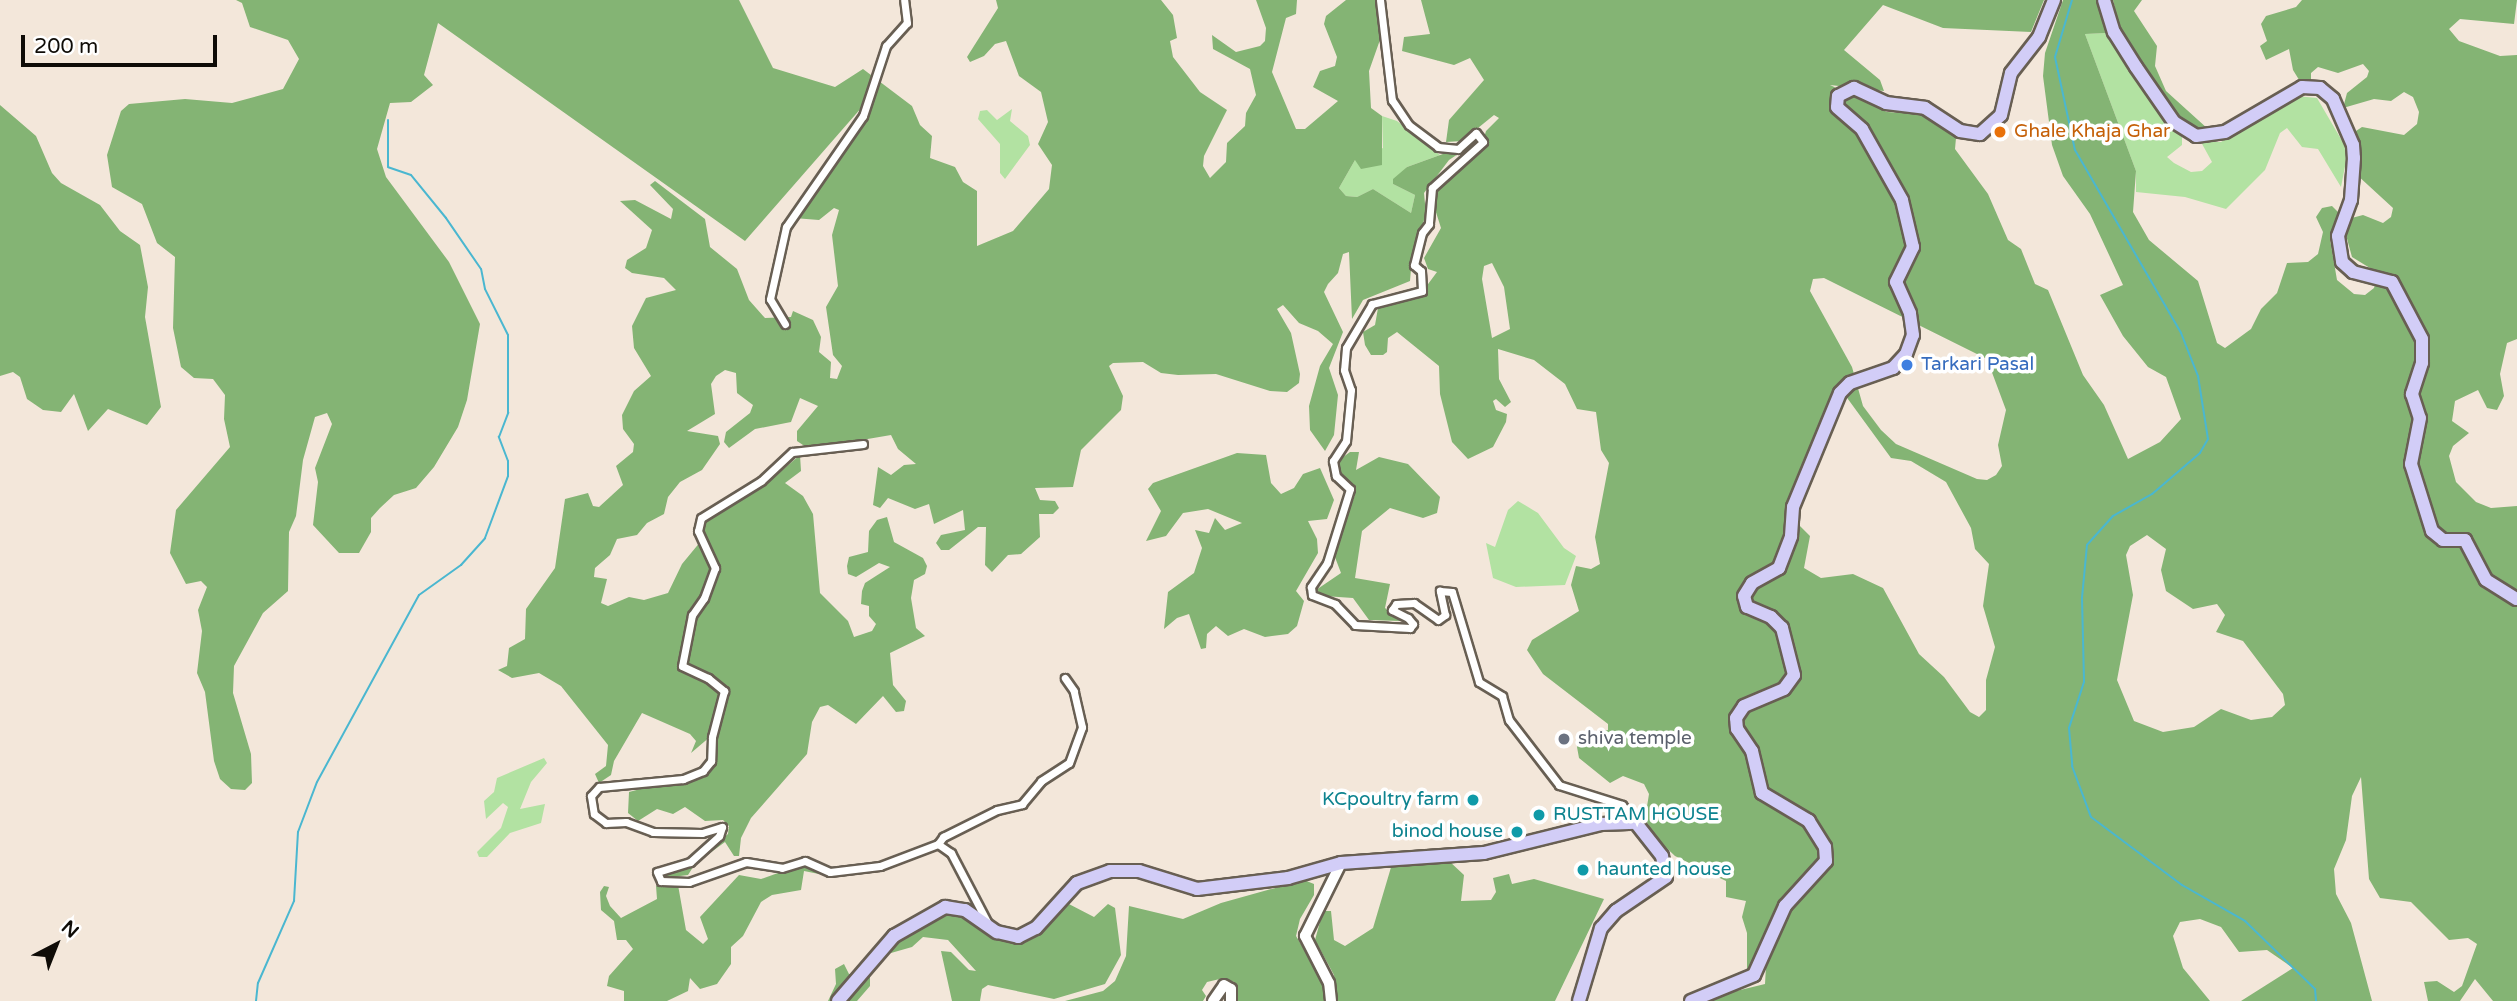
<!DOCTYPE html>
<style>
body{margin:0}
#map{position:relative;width:2517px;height:1001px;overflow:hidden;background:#f3e7da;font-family:"Varela Round",sans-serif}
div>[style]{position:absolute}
.green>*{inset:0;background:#b2e2a2}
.forest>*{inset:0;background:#84b474}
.stream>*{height:2px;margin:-1px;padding:0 1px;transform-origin:1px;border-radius:1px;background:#4ab7d0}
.roads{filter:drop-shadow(2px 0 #685f53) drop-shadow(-2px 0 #685f53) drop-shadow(0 2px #685f53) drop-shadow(0 -2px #685f53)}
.street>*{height:7px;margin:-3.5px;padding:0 3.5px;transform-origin:3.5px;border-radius:3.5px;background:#fff}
.secondary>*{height:10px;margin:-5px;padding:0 5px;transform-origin:5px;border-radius:5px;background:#fff}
.highway>*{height:12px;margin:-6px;padding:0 6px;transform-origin:6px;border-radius:6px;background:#d2cdf7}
.dots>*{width:19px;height:19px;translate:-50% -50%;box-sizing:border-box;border:4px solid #fff;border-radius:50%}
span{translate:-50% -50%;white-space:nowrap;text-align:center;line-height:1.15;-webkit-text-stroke:7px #fff;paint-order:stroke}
.food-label{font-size:19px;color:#c56008}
.left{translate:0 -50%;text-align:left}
.shop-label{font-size:19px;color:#366cbe}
.worship-label{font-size:19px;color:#5b616d}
.culture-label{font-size:19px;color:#0d838f}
.right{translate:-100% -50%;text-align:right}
.north{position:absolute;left:21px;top:910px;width:70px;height:70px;-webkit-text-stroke:5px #fff;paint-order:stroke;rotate:42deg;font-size:19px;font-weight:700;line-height:28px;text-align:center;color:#0f0c07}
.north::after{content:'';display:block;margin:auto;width:24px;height:32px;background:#0f0c07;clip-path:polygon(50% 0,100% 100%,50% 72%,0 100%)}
.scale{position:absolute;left:21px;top:35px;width:196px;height:32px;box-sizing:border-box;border:4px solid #0f0c07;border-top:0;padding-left:9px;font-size:21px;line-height:24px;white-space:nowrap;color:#0f0c07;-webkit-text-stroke:5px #fff;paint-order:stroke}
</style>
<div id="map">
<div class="green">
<i style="clip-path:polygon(2106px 33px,2182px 137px,2182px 145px,2167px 157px,2174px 163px,2191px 172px,2202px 171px,2212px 162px,2201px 142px,2221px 142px,2296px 96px,2317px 98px,2348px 151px,2341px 187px,2318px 149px,2302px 147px,2287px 128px,2280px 133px,2265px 170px,2226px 209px,2185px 197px,2136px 192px,2136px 171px,2085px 34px)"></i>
<i style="clip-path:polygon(1012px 109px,1010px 121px,1028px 136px,1030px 145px,1005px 179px,1000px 173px,1000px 144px,978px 119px,980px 111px,987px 110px,997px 120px)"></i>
<i style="clip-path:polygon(1382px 116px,1397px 121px,1440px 155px,1407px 167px,1393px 184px,1415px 195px,1411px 213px,1373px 189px,1357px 197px,1346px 196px,1339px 188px,1355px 160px,1383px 148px)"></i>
<i style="clip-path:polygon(1518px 501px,1538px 513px,1564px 548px,1576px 556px,1565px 585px,1516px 587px,1493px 578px,1486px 543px,1495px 547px,1508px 510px)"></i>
<i style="clip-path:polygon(544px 758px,547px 763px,531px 782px,520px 809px,545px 804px,541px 823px,510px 833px,487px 857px,479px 857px,477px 852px,501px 828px,508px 807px,503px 803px,486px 819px,484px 801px,494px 792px,497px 778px)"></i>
</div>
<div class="forest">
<i style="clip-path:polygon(236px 0,739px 0,773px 68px,835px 87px,863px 69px,912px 106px,920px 125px,932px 136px,930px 158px,955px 167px,963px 182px,977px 191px,977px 246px,1013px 231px,1049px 189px,1052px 165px,1038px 144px,1048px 122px,1041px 92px,1019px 76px,1006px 41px,995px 44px,984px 56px,970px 62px,967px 57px,998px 8px,996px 0,1161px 0,1173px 15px,1177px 38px,1170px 41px,1173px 57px,1200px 92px,1227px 110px,1204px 156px,1203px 166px,1210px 178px,1226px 162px,1227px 143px,1245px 126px,1246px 113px,1256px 95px,1250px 69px,1213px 49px,1212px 35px,1236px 52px,1260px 46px,1265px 41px,1266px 28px,1256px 0,1297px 0,1296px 14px,1286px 18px,1272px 72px,1296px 129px,1305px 129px,1338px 101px,1313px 87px,1320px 71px,1335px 66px,1337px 57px,1324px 24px,1326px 16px,1346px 0,1379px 0,1381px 37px,1369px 71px,1371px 108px,1382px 116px,1382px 165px,1361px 169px,1355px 160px,1339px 188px,1346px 196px,1357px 197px,1373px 189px,1411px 213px,1415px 195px,1393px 184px,1393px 179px,1407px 167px,1476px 142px,1449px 160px,1424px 193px,1426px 214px,1412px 257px,1410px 281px,1363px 300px,1352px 319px,1349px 252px,1343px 254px,1338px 273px,1328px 284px,1324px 292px,1343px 332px,1329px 368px,1338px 395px,1334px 435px,1325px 451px,1310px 430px,1309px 406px,1320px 366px,1333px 344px,1318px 331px,1299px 323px,1283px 305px,1277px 309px,1291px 333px,1300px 374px,1299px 383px,1287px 392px,1270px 391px,1216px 374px,1178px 375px,1161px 373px,1143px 362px,1113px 363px,1109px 366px,1123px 396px,1121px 410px,1081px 450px,1073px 487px,1035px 488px,1040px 500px,1055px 501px,1059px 508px,1053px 514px,1039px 514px,1040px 537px,1021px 554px,1008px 555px,992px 572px,985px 565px,986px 527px,978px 527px,949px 550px,941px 550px,936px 543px,941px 535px,965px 530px,963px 510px,934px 524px,929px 504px,915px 509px,888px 498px,880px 508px,873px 505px,878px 467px,891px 475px,904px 465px,916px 464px,898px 449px,891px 435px,809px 449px,797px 441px,797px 431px,818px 406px,800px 398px,791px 422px,755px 429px,729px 448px,724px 442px,726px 432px,750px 413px,753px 405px,737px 393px,736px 373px,725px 370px,716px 376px,711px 384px,715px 414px,687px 431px,718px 436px,720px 444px,702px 470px,680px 482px,668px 497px,664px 514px,647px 523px,637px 535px,617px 539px,610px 555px,595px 568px,594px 577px,607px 579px,601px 603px,608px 606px,629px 597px,644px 600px,668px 593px,682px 564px,701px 541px,713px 566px,699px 603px,704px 605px,720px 567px,700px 529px,702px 521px,773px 478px,800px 455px,801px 471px,785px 483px,803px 496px,813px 514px,820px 593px,848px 621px,854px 637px,872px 631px,876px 624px,869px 616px,869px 606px,861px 604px,862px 591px,865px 583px,890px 567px,879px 563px,856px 577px,848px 574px,847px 566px,849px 557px,868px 552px,869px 531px,877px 520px,887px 517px,894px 542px,923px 558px,927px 566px,925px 574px,914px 580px,911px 598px,916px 628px,925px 636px,890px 653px,893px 685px,906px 701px,904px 711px,896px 712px,883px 696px,856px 724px,828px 705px,820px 707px,812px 722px,807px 754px,751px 818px,741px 838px,739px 856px,734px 856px,725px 842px,695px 864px,688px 875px,664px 878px,661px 873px,691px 864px,728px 834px,729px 826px,723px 820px,705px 821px,685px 807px,673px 814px,657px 809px,638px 821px,628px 813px,629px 792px,709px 771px,716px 760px,711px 736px,691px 753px,696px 741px,690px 734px,642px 713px,614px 761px,611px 775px,599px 783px,595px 774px,606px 766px,608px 745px,561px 686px,539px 673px,512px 678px,498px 670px,507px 666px,509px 648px,525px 639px,526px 609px,555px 568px,565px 499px,588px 493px,593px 506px,599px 507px,623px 485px,616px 466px,633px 452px,634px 444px,623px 429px,622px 415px,634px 391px,651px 376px,634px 348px,632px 326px,646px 298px,676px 290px,664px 278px,632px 273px,625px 268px,627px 260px,646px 248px,652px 230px,620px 201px,635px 200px,671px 219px,673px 209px,650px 185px,655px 181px,705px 219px,710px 247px,737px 269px,749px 300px,765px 318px,791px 317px,793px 311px,813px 320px,821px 337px,819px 352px,831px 362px,830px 378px,837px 379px,842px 366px,833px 355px,826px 307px,838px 286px,832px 235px,839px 210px,834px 208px,819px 220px,794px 218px,865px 124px,876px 91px,745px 241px,438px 23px,424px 75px,433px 85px,411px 102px,390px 103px,377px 149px,386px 177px,449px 262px,480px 324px,467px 400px,458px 427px,434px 467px,416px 488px,394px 495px,380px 508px,371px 518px,371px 532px,359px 553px,339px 553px,313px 525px,318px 482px,315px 468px,332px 424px,327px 413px,315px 417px,303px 460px,296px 516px,289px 532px,288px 591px,263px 613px,234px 666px,233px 693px,251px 754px,252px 783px,245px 790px,231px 789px,220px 779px,214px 761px,205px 692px,197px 673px,202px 631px,198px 610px,207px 587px,201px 581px,186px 584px,170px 553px,176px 510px,230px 447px,224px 419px,225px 395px,213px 379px,194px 378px,181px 367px,173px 328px,175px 257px,157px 243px,142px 204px,112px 187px,107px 155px,121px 111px,129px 104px,185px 99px,232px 103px,283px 89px,299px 59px,288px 40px,250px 27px,242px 3px)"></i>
<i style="clip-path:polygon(evenodd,1421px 0,2044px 0,2031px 32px,1943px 28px,1883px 5px,1844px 50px,1880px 80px,1884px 91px,1830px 85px,1887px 112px,1921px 114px,1956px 138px,1955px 149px,1988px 194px,2008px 240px,2021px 249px,2035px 284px,2048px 290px,2083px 375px,2104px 405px,2128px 459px,2160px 442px,2181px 419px,2166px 377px,2148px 367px,2123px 336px,2100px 295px,2123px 285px,2090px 214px,2063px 176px,2052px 145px,2043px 76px,2045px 53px,2063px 0,2099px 0,2106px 33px,2085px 34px,2136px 171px,2133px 212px,2149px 240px,2198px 281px,2217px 343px,2225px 348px,2251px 329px,2261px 309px,2277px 293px,2287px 263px,2308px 262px,2318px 254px,2323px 232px,2316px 217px,2322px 208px,2332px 206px,2340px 214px,2330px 239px,2337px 280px,2354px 294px,2365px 295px,2374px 288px,2378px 273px,2352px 257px,2346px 235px,2348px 219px,2363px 215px,2383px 223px,2391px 217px,2393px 208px,2356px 174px,2360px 153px,2353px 133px,2362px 127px,2404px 135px,2417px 124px,2419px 112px,2413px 97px,2404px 92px,2391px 101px,2374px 99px,2343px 108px,2347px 93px,2367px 77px,2369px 71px,2363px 64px,2338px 73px,2318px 67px,2311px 73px,2311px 84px,2301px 83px,2293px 70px,2289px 49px,2266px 60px,2260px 46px,2267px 41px,2261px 24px,2266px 16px,2296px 7px,2302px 0,2517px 0,2514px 24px,2460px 19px,2449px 29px,2459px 41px,2500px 56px,2517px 55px,2517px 339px,2507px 343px,2500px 374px,2504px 396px,2497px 410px,2487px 408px,2478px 390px,2455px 401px,2452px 421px,2469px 433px,2453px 446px,2449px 456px,2456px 482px,2476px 502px,2491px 508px,2517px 506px,2517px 1001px,2493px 1001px,2475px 979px,2460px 1001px,2428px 1001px,2424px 982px,2437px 981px,2454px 992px,2462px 986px,2477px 944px,2468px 938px,2449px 940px,2411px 902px,2380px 898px,2369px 879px,2361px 777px,2352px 796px,2346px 840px,2334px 869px,2336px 894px,2351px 923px,2372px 1001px,2241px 1001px,2293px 968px,2267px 950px,2239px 952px,2221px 927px,2200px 919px,2180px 922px,2173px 936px,2183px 968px,2210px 1001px,1695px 1001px,1765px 984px,1768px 930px,1755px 968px,1747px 972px,1747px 933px,1742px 917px,1746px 901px,1726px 897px,1726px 881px,1675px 856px,1656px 838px,1645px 819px,1649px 794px,1644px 784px,1623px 776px,1610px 783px,1579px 758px,1577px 747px,1582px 737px,1608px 730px,1608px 724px,1543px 674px,1527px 650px,1532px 640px,1579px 611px,1571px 585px,1576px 566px,1591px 569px,1600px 564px,1595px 537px,1609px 463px,1601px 450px,1596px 412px,1577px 409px,1565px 384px,1534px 360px,1498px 349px,1499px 379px,1511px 402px,1505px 407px,1496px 399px,1493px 401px,1496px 410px,1507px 414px,1506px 422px,1493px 447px,1468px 459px,1452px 442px,1440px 394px,1439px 366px,1397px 332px,1388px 338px,1387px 352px,1383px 355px,1371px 355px,1365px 345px,1363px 332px,1375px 325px,1378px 308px,1390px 302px,1417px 299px,1437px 272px,1428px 269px,1424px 258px,1441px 228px,1434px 206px,1437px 191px,1480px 151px,1486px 131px,1499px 118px,1494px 115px,1462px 141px,1446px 142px,1449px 120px,1484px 80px,1470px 58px,1454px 65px,1402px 51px,1404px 37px,1430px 34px,1421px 0,1492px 263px,1504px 287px,1510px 329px,1492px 338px,1482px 279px,1484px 266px,1492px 263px,1421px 0,1824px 278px,1987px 359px,2006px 410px,1998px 445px,2002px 466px,1996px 475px,1987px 480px,1977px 479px,1896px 444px,1881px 430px,1863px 406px,1852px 367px,1810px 291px,1813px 279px,1824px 278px,1421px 0,1845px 395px,1891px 458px,1911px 461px,1946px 482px,1971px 528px,1975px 549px,1989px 564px,1983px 606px,1995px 647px,1986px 680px,1986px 710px,1979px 717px,1970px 712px,1944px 677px,1919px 654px,1883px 588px,1853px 574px,1821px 578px,1804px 568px,1810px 536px,1795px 521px,1800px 497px,1845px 395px,1421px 0,2147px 535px,2166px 549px,2161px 570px,2166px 591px,2193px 609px,2217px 604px,2225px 615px,2216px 632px,2243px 641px,2283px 694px,2285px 705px,2272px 717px,2251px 720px,2221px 709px,2194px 727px,2163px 732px,2134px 721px,2117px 680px,2133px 595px,2126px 555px,2130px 546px,2147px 535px)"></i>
<i style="clip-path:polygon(2113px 0,2142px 0,2134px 11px,2157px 46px,2155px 66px,2166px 91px,2208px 129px,2199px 132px,2179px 122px,2151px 84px,2120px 30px)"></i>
<i style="clip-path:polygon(0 105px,36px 136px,52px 173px,61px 183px,100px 205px,120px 231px,140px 245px,148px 287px,145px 317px,161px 407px,147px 425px,108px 409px,88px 431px,74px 394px,61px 412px,43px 410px,27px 399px,20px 377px,13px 372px,0 376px)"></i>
<i style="clip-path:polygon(1350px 452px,1359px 452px,1356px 470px,1379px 457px,1408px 464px,1440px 497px,1437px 513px,1423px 518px,1390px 508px,1362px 531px,1355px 578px,1390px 584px,1385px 608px,1401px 621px,1369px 620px,1353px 598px,1324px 596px,1316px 590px,1341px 573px,1333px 552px,1355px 495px,1335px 463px)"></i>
<i style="clip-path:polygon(1237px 453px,1266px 455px,1271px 483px,1281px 494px,1294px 488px,1303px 474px,1320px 468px,1334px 500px,1327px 519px,1308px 521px,1317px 539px,1318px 553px,1296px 591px,1304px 601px,1297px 626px,1288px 634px,1265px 637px,1244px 629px,1228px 636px,1216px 626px,1207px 634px,1206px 648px,1201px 649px,1189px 614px,1177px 618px,1164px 629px,1168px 592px,1194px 573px,1202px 548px,1195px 530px,1209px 533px,1215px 518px,1225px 530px,1242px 523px,1208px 509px,1183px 513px,1166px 536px,1146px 541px,1161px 511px,1148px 489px,1153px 483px)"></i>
<i style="clip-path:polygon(1449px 861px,1464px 875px,1461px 901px,1491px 900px,1496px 892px,1493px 878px,1509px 874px,1512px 884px,1534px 879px,1604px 899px,1555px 1001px,1336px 1001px,1334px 975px,1315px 940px,1323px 911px,1331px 911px,1334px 940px,1345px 946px,1373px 928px,1392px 864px)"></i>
<i style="clip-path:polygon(803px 864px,819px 874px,804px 871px,801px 890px,772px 895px,761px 902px,743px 936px,731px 947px,731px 964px,717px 984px,700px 989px,690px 978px,688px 991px,667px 1001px,624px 1001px,624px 991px,607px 986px,609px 976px,633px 949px,626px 940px,617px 940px,614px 921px,601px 910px,600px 892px,604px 886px,609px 887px,606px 896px,610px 906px,621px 918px,657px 899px,656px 886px,678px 885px,686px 930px,703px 944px,708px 939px,700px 917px,739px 875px,761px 879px)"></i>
<i style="clip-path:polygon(1304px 880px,1314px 884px,1314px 895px,1300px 919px,1296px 936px,1325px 984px,1324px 1001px,1237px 1001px,1234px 982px,1224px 978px,1207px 982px,1202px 990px,1206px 996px,1203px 1001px,1065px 1001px,1103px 991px,1115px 981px,1126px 956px,1129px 906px,1183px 919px,1221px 903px)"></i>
<i style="clip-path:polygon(1065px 902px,1094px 917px,1108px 904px,1115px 908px,1121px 955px,1105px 984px,1054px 999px,988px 985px,982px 989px,980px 1001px,952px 1001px,941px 951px,951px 952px,969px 970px,976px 971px,948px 940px,923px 937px,912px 947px,884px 955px,885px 947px,947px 909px,1025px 939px,1041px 931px)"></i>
<i style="clip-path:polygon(844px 964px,849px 974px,870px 975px,870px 986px,857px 1001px,828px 1001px,836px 984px,835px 969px)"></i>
</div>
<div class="stream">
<i style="left:2072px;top:0;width:59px;rotate:106.6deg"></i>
<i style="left:2055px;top:57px;width:95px;rotate:77.9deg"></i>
<i style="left:2075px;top:150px;width:211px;rotate:59.9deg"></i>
<i style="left:2181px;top:333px;width:46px;rotate:68.4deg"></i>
<i style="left:2198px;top:376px;width:64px;rotate:81deg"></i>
<i style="left:2208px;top:439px;width:16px;rotate:120deg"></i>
<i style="left:2200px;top:453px;width:63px;rotate:139.5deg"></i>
<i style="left:2152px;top:494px;width:45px;rotate:150.6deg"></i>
<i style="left:2113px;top:516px;width:39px;rotate:132deg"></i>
<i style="left:2087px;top:545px;width:53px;rotate:95.4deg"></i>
<i style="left:2082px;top:598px;width:84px;rotate:88.6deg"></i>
<i style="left:2084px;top:682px;width:48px;rotate:108.1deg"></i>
<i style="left:2069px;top:728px;width:38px;rotate:85deg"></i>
<i style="left:2072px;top:766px;width:54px;rotate:69.6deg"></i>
<i style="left:2091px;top:817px;width:114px;rotate:36.8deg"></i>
<i style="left:2182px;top:885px;width:73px;rotate:29.7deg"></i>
<i style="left:2245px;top:921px;width:98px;rotate:44.2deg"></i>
<i style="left:2315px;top:989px;width:12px;rotate:85deg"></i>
<i style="left:256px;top:1001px;width:18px;rotate:-84deg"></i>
<i style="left:258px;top:983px;width:90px;rotate:-66.3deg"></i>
<i style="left:294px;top:901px;width:69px;rotate:-86.7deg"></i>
<i style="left:298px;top:832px;width:53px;rotate:-69.2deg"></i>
<i style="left:317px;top:782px;width:213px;rotate:-61.4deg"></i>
<i style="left:419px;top:595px;width:52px;rotate:-35.5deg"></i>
<i style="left:461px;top:565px;width:36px;rotate:-48deg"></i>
<i style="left:485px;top:538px;width:66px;rotate:-69.6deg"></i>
<i style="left:508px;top:476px;width:15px;rotate:-90deg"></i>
<i style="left:508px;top:461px;width:26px;rotate:-111deg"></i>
<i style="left:499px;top:437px;width:26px;rotate:-69deg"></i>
<i style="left:508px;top:413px;width:78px;rotate:-90deg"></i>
<i style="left:508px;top:335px;width:51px;rotate:-116.6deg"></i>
<i style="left:485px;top:289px;width:20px;rotate:-101deg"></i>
<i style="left:481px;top:269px;width:62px;rotate:-124.5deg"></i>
<i style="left:446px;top:218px;width:55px;rotate:-129.1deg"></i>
<i style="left:411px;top:175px;width:24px;rotate:-161deg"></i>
<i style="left:388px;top:167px;width:47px;rotate:-90deg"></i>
</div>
<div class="roads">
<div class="street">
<i style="left:1380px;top:0;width:101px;rotate:83.2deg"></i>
<i style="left:1392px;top:100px;width:30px;rotate:56deg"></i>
<i style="left:1409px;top:125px;width:36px;rotate:37deg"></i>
<i style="left:1438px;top:147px;width:20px;rotate:6deg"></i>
<i style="left:1458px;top:149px;width:24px;rotate:-42deg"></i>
<i style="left:1476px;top:133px;width:11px;rotate:52deg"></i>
<i style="left:1483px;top:142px;width:69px;rotate:138deg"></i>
<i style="left:1432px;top:188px;width:36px;rotate:95deg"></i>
<i style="left:1429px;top:224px;width:11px;rotate:128deg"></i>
<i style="left:1422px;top:233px;width:33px;rotate:104deg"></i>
<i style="left:1414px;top:265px;width:9px;rotate:41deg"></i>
<i style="left:1421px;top:271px;width:20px;rotate:87deg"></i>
<i style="left:1422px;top:291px;width:52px;rotate:165.4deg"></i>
<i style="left:1372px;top:304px;width:51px;rotate:120.6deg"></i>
<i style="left:1346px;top:348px;width:22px;rotate:95deg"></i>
<i style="left:1344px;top:370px;width:21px;rotate:71deg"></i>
<i style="left:1351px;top:390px;width:51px;rotate:95.6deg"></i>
<i style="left:1346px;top:441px;width:24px;rotate:123deg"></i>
<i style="left:1333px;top:461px;width:15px;rotate:79deg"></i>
<i style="left:1336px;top:476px;width:19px;rotate:43deg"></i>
<i style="left:1350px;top:489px;width:77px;rotate:107.3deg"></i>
<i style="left:1327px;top:563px;width:29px;rotate:124deg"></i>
<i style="left:1311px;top:587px;width:8px;rotate:83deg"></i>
<i style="left:1312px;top:595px;width:25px;rotate:21deg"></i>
<i style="left:1335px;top:604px;width:29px;rotate:46deg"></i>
<i style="left:1355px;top:625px;width:55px;rotate:3.1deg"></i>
<i style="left:1410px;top:628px;width:5px;rotate:-53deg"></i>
<i style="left:1413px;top:624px;width:8px;rotate:-130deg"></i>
<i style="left:1408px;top:618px;width:18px;rotate:-153deg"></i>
<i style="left:1392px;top:610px;width:7px;rotate:-56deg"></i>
<i style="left:1396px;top:604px;width:18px;rotate:-3deg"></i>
<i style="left:1414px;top:603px;width:29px;rotate:35deg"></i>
<i style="left:1438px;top:620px;width:9px;rotate:-36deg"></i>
<i style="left:1445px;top:615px;width:25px;rotate:-102deg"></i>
<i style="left:1440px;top:591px;width:12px;rotate:5deg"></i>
<i style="left:1452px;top:592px;width:94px;rotate:73.3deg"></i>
<i style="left:1479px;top:682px;width:27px;rotate:31deg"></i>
<i style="left:1502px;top:696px;width:25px;rotate:74deg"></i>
<i style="left:1509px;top:720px;width:82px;rotate:52.4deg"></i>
<i style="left:1559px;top:785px;width:66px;rotate:17.6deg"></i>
<i style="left:1622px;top:805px;width:23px;rotate:52deg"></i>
<i style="left:785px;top:324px;width:29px;rotate:-121deg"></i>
<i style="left:770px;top:299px;width:74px;rotate:-77.5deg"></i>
<i style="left:786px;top:227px;width:135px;rotate:-55.3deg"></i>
<i style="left:863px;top:116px;width:74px;rotate:-71.8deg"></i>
<i style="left:886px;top:46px;width:31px;rotate:-48deg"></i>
<i style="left:907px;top:23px;width:23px;rotate:-97deg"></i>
<i style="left:863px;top:444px;width:71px;rotate:173.6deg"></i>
<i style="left:792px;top:452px;width:42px;rotate:136.9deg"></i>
<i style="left:761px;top:481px;width:70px;rotate:148.3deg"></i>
<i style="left:701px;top:518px;width:13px;rotate:103deg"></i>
<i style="left:698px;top:531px;width:41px;rotate:65.3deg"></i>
<i style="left:715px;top:568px;width:32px;rotate:110deg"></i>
<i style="left:704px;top:598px;width:21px;rotate:125deg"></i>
<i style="left:692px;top:615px;width:52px;rotate:101.1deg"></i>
<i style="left:682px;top:666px;width:29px;rotate:25deg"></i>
<i style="left:708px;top:678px;width:21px;rotate:39deg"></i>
<i style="left:724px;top:691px;width:48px;rotate:104.6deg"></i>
<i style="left:712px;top:737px;width:24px;rotate:92deg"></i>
<i style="left:711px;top:761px;width:13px;rotate:129deg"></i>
<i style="left:703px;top:771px;width:22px;rotate:158deg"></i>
<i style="left:683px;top:779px;width:84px;rotate:174.6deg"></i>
<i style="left:599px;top:787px;width:12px;rotate:132deg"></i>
<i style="left:591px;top:796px;width:18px;rotate:81deg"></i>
<i style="left:594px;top:814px;width:15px;rotate:37deg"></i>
<i style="left:606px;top:823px;width:20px;rotate:-3deg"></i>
<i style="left:626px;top:822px;width:29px;rotate:20deg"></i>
<i style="left:653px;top:832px;width:49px;rotate:1.2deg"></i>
<i style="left:702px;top:833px;width:21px;rotate:-17deg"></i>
<i style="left:722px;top:827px;width:9px;rotate:108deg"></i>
<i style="left:719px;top:836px;width:39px;rotate:138deg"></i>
<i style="left:690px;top:862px;width:34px;rotate:163deg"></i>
<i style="left:657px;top:872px;width:10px;rotate:66deg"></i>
<i style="left:661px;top:881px;width:28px;rotate:2deg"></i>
<i style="left:689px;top:882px;width:60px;rotate:-19.3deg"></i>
<i style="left:746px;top:862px;width:36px;rotate:9deg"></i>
<i style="left:782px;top:868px;width:24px;rotate:-17deg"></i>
<i style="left:805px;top:861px;width:27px;rotate:24deg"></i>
<i style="left:830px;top:872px;width:50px;rotate:-6.8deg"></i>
<i style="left:880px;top:866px;width:62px;rotate:-20.8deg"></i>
<i style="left:938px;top:844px;width:9px;rotate:-54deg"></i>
<i style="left:943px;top:837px;width:60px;rotate:-26.6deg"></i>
<i style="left:997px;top:810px;width:26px;rotate:-13deg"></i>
<i style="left:1022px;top:804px;width:30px;rotate:-50deg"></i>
<i style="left:1041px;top:781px;width:33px;rotate:-33deg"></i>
<i style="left:1069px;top:763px;width:38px;rotate:-70deg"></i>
<i style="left:1082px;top:727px;width:37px;rotate:-103deg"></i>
<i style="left:1074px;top:691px;width:16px;rotate:-125deg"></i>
<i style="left:938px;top:844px;width:16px;rotate:35deg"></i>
<i style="left:951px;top:853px;width:78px;rotate:62.4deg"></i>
</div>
<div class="secondary">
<i style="left:1213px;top:1001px;width:19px;rotate:-55deg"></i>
<i style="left:1224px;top:985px;width:8px;rotate:30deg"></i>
<i style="left:1231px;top:989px;width:12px;rotate:90deg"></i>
<i style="left:1331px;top:1001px;width:18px;rotate:-96deg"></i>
<i style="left:1329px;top:983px;width:53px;rotate:-117.1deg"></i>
<i style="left:1305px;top:936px;width:81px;rotate:-63.7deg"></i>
</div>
<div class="highway">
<i style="left:2104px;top:0;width:34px;rotate:73deg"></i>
<i style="left:2114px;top:32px;width:41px;rotate:57.8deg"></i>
<i style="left:2136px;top:67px;width:67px;rotate:55.4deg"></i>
<i style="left:2174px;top:122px;width:26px;rotate:32deg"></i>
<i style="left:2196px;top:136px;width:29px;rotate:-8deg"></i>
<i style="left:2225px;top:132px;width:89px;rotate:-30.3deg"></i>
<i style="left:2302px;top:87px;width:18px;rotate:3deg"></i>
<i style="left:2320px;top:88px;width:17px;rotate:40deg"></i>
<i style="left:2333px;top:99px;width:50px;rotate:66.5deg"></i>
<i style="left:2353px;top:145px;width:13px;rotate:86deg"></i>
<i style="left:2354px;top:158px;width:42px;rotate:94.1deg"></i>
<i style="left:2351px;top:200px;width:38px;rotate:110deg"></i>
<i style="left:2338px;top:236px;width:26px;rotate:81deg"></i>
<i style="left:2342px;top:262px;width:15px;rotate:42deg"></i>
<i style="left:2353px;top:272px;width:40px;rotate:14.4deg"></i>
<i style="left:2392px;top:282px;width:64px;rotate:62.2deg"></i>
<i style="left:2422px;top:339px;width:24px;rotate:90deg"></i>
<i style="left:2422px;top:363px;width:33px;rotate:108deg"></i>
<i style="left:2412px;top:394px;width:25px;rotate:72deg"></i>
<i style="left:2420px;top:418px;width:47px;rotate:101.1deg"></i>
<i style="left:2411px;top:464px;width:70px;rotate:72.6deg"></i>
<i style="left:2432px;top:531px;width:14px;rotate:39deg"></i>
<i style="left:2443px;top:540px;width:22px"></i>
<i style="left:2465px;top:540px;width:45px;rotate:62.3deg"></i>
<i style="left:2486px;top:580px;width:36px;rotate:32deg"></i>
<i style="left:838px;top:1001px;width:86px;rotate:-49.3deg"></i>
<i style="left:894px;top:936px;width:59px;rotate:-29.6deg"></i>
<i style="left:945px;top:907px;width:20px;rotate:9deg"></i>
<i style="left:965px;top:910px;width:39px;rotate:35deg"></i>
<i style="left:997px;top:932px;width:22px;rotate:13deg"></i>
<i style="left:1018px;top:937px;width:20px;rotate:-27deg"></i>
<i style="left:1036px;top:928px;width:61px;rotate:-47.7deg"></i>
<i style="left:1077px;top:883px;width:35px;rotate:-20deg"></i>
<i style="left:1110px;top:871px;width:29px"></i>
<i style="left:1139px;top:871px;width:61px;rotate:17.2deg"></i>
<i style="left:1197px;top:889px;width:92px;rotate:-6.9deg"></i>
<i style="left:1288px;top:878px;width:55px;rotate:-15.8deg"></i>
<i style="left:1341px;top:863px;width:143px;rotate:-4deg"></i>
<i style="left:1484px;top:853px;width:121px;rotate:-13.9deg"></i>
<i style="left:1601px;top:824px;width:35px;rotate:-2deg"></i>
<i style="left:1636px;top:823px;width:42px;rotate:51.8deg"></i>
<i style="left:1662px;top:856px;width:21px;rotate:79deg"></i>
<i style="left:1666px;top:877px;width:60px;rotate:145.8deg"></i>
<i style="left:1616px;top:911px;width:23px;rotate:131deg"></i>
<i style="left:1601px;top:928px;width:76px;rotate:106.8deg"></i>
<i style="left:1691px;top:1001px;width:68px;rotate:-22.4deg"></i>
<i style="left:1754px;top:975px;width:76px;rotate:-65.8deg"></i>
<i style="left:1785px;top:906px;width:61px;rotate:-47.7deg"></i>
<i style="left:1826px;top:861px;width:14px;rotate:-94deg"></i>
<i style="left:1825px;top:847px;width:31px;rotate:-122deg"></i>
<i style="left:1809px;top:821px;width:55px;rotate:-149.2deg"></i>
<i style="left:1762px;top:793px;width:43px;rotate:-103.4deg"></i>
<i style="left:1752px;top:751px;width:27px;rotate:-124deg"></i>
<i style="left:1737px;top:729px;width:11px;rotate:-95deg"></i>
<i style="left:1736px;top:718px;width:14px;rotate:-56deg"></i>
<i style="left:1744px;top:706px;width:43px;rotate:-23deg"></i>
<i style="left:1784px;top:689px;width:17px;rotate:-54deg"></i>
<i style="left:1794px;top:675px;width:49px;rotate:-104.3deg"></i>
<i style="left:1782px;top:628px;width:16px;rotate:-135deg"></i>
<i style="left:1771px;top:617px;width:26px;rotate:-157deg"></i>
<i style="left:1747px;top:607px;width:11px;rotate:-105deg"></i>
<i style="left:1744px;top:596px;width:15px;rotate:-58deg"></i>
<i style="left:1752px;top:583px;width:31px;rotate:-29deg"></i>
<i style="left:1779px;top:568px;width:34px;rotate:-69deg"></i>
<i style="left:1791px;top:536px;width:29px;rotate:-86deg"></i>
<i style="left:1793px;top:507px;width:123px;rotate:-67.6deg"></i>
<i style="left:1840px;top:393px;width:14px;rotate:-45deg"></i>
<i style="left:1850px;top:383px;width:46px;rotate:-19.2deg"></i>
<i style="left:1893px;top:368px;width:19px;rotate:-47deg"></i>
<i style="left:1906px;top:354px;width:20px;rotate:-70deg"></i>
<i style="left:1913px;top:335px;width:22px;rotate:-98deg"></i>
<i style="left:1910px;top:313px;width:34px;rotate:-114deg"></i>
<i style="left:1896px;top:282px;width:39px;rotate:-64deg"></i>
<i style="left:1913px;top:247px;width:48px;rotate:-103.2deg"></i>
<i style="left:1902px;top:200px;width:81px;rotate:-119.4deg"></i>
<i style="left:1862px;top:129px;width:33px;rotate:-139deg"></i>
<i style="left:1837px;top:107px;width:11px;rotate:-85deg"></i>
<i style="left:1838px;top:96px;width:18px;rotate:-27deg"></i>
<i style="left:1854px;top:88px;width:35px;rotate:25deg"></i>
<i style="left:1886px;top:103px;width:39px;rotate:7deg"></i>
<i style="left:1925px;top:108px;width:42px;rotate:33.3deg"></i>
<i style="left:1960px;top:131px;width:20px;rotate:9deg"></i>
<i style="left:1980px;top:134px;width:28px;rotate:-42deg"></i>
<i style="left:2001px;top:115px;width:43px;rotate:-76.6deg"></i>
<i style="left:2011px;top:73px;width:46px;rotate:-52.1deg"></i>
<i style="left:2039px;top:37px;width:40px;rotate:-68deg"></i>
</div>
</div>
<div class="dots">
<i style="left:2000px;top:132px;background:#e8710a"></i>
<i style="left:1907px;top:365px;background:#3f7fe0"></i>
<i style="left:1564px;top:739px;background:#6b7280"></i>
<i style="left:1473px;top:800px;background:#0f9aa8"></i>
<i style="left:1539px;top:815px;background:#0f9aa8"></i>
<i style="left:1517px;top:832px;background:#0f9aa8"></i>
<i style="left:1583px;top:870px;background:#0f9aa8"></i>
</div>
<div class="food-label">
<span class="left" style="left:2014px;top:132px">Ghale Khaja Ghar</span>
</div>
<div class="shop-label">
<span class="left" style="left:1921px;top:365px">Tarkari Pasal</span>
</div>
<div class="worship-label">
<span class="left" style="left:1578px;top:739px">shiva temple</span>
</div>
<div class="culture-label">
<span class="right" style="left:1459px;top:800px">KCpoultry farm</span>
<span class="left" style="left:1553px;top:815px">RUSTTAM HOUSE</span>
<span class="right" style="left:1503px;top:832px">binod house</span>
<span class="left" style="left:1597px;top:870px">haunted house</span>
</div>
<div class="north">N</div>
<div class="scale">200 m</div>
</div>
